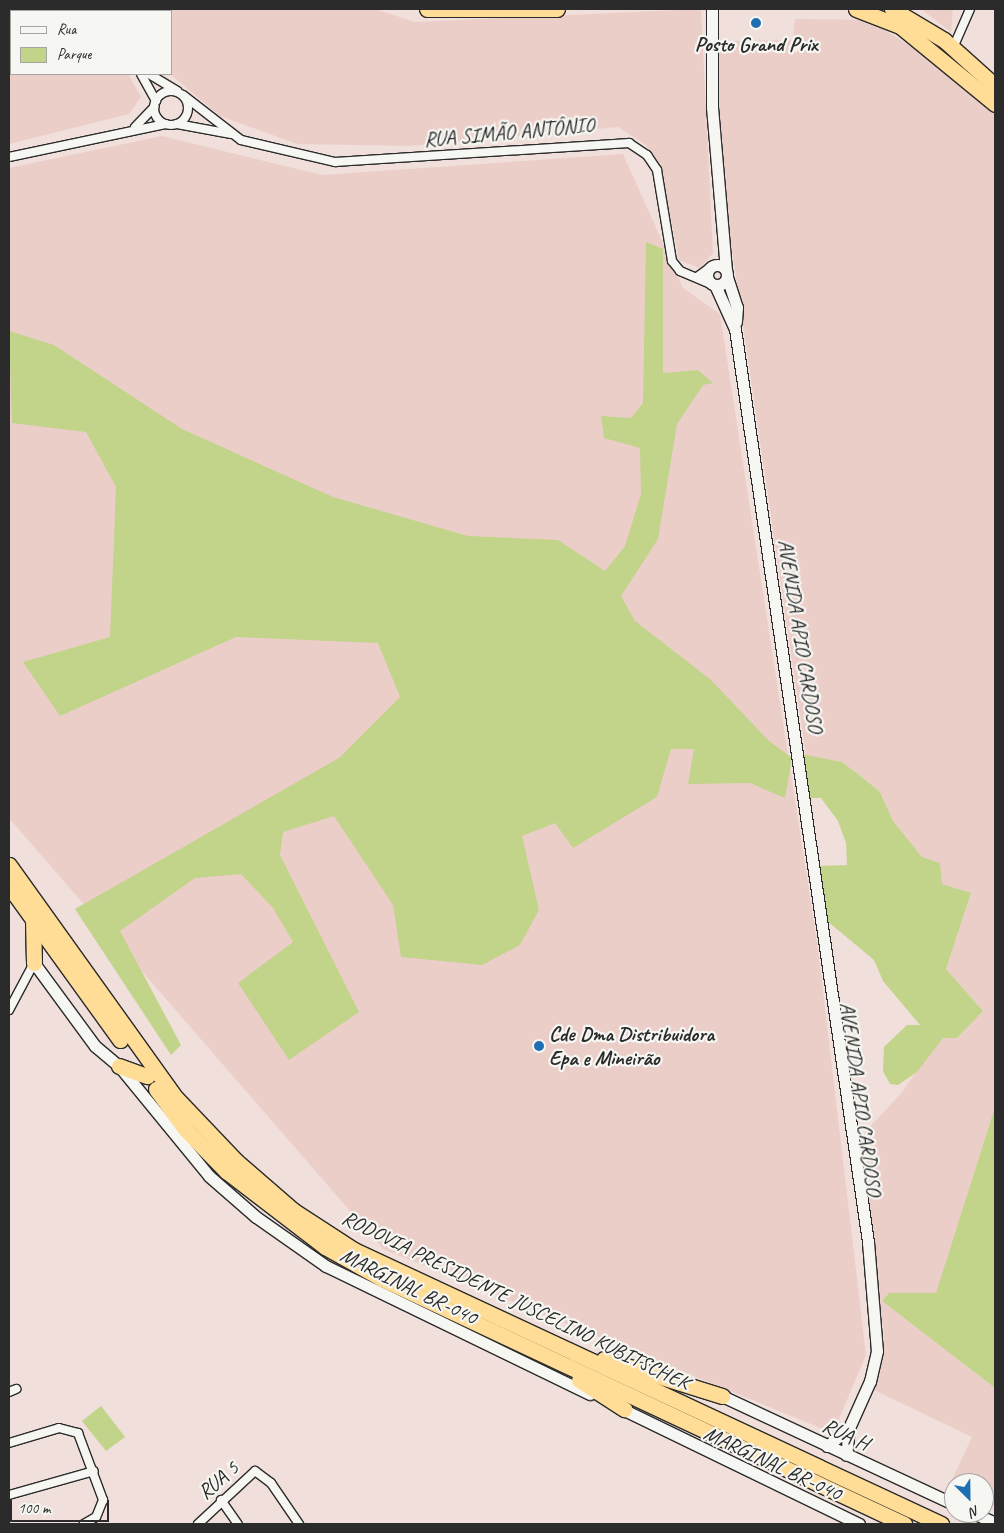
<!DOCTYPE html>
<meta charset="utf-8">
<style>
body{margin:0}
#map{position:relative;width:1004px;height:1533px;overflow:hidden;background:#f0dfda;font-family:Caveat,sans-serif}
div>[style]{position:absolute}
.built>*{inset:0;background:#eccec9}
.green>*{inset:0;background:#c1d489}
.roads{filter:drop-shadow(1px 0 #2b2b2b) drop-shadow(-1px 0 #2b2b2b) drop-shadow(0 1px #2b2b2b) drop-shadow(0 -1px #2b2b2b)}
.street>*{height:8px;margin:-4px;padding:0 4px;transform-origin:4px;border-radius:4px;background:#f6f6f2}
.street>.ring{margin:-4px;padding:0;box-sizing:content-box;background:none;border:8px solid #f6f6f2;border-radius:50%}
.secondary>*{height:11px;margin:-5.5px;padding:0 5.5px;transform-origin:5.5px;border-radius:5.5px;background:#f6f6f2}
.secondary>.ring{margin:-5.5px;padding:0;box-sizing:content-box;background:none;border:11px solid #f6f6f2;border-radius:50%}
.highway>*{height:15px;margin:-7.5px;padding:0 7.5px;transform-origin:7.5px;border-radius:7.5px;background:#ffdd96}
.dots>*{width:14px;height:14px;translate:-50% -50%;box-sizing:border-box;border:2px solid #f6f6f2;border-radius:50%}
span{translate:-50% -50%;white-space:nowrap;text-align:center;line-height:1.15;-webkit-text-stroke:4.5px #f6f6f2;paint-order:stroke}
.poi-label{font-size:21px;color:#2b2b2b;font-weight:700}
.left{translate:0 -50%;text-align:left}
.street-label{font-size:21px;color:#2b2b2b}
.frame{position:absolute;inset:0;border:10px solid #2b2b2b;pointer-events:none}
.legend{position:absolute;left:10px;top:10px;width:162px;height:65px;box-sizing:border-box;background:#f6f6f2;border:1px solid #a5a5a2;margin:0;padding:6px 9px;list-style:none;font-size:15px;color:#2b2b2b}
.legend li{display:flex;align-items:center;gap:10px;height:25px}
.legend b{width:25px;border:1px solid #a5a5a2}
.north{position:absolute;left:944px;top:1473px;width:50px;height:50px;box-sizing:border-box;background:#f6f6f2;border:1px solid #a5a5a2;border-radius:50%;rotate:157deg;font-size:14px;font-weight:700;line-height:20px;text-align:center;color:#2b2b2b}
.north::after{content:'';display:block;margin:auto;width:18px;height:22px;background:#1f6fb2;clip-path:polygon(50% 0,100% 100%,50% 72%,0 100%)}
.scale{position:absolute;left:10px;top:1500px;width:99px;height:22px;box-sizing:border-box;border:2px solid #2b2b2b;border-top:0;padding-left:6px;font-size:15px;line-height:18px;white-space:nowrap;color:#2b2b2b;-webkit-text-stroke:4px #f6f6f2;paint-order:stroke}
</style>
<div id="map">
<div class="built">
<i style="clip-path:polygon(9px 9px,62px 11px,11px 11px,11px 74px,128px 74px,141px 97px,129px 114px,9px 144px)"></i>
<i style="clip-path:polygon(95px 9px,375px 9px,415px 22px,701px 9px,713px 253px,700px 268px,679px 260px,662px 175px,646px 145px,618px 127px,409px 146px,297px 144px,220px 116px,170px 74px,171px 11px)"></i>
<i style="clip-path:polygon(921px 9px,953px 9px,951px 32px)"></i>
<i style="clip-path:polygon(795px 19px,869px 20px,961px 78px,995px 111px,995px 1107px,936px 1294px,889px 1293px,882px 1301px,995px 1388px,995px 1506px,984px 1500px,984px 1483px,951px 1482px,972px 1437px,874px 1390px,884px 1354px,884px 1333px,858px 1140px,903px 1091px,933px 1047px,943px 1038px,957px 1038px,983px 1011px,946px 969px,971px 893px,941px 884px,940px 863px,922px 857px,893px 821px,880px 792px,862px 777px,842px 762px,806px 755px,718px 154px,717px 41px,793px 40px)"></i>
<i style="clip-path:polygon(162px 136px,322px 175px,623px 154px,683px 288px,720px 314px,818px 949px,866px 1355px,833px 1433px,383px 1249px,9px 818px,9px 168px)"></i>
</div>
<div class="green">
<i style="clip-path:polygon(646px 242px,663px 249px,663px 373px,698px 370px,713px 383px,703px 385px,677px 424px,658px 539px,621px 596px,635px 621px,711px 680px,769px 741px,792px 758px,785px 798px,750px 783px,688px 784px,694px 749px,671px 749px,657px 797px,573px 848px,555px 823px,522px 836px,539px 910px,520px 945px,482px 965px,401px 957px,393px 905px,334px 816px,283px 832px,280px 855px,359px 1012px,289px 1060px,238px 983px,293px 942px,273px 908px,241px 874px,195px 878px,120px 931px,181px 1045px,171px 1055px,75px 909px,339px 758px,400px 697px,378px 643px,236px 637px,60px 716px,23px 662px,110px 637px,116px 487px,86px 432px,12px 423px,9px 331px,54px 345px,182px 429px,333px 497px,468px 536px,558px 540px,605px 571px,625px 546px,641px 494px,640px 448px,604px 438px,601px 416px,631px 418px,643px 403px)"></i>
<i style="clip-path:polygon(802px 754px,842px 762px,862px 777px,880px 792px,893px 821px,922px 857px,940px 863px,942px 884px,971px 893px,946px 969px,983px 1011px,957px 1038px,943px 1038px,917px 1072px,898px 1085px,890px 1084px,883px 1071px,884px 1047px,907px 1025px,920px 1025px,883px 981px,874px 960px,826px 920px,819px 866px,847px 865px,846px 843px,838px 821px,821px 798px,810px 798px)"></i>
<i style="clip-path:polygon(995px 1107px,995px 1388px,882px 1301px,889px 1293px,936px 1293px)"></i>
<i style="clip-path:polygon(101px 1406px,125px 1437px,106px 1451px,82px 1421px)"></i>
</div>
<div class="roads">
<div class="street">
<i style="left:75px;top:9px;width:4px;rotate:34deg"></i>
<i style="left:953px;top:48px;width:43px;rotate:-66.4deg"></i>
<i style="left:141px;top:74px;width:31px;rotate:61deg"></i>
<i style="left:149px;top:74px;width:33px;rotate:31deg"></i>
<i class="ring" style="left:154px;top:91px;width:26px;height:26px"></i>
<i style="left:183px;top:95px;width:73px;rotate:37.8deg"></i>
<i style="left:241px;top:140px;width:97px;rotate:13.2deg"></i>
<i style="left:335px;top:162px;width:295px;rotate:-3.7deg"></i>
<i style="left:629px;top:143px;width:22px;rotate:34deg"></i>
<i style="left:647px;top:155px;width:18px;rotate:56deg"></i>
<i style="left:657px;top:170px;width:92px;rotate:80.6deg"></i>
<i style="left:672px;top:261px;width:13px;rotate:51deg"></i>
<i style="left:680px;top:271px;width:34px;rotate:23deg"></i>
<i style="left:177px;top:124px;width:55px;rotate:10.5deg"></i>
<i style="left:135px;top:127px;width:28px;rotate:-46deg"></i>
<i style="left:9px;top:157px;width:160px;rotate:-11.9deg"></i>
<i style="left:697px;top:277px;width:14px;rotate:-36deg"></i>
<i style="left:9px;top:1010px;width:53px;rotate:-62deg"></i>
<i style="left:9px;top:1392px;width:8px;rotate:-23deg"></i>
<i style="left:9px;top:1443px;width:52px;rotate:-16.7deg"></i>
<i style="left:59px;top:1428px;width:20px;rotate:15deg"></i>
<i style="left:78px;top:1433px;width:72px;rotate:69.5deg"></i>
<i style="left:103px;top:1500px;width:18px;rotate:112deg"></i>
<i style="left:96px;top:1517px;width:14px;rotate:150deg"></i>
<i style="left:9px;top:1495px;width:88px;rotate:-15.8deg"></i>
<i style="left:221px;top:1500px;width:29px;rotate:55deg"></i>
<i style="left:198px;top:1524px;width:78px;rotate:-42.9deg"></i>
<i style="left:255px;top:1471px;width:20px;rotate:37deg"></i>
<i style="left:271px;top:1483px;width:50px;rotate:55.7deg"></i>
</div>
<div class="secondary">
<i style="left:712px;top:9px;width:98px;rotate:90deg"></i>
<i style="left:712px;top:107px;width:163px;rotate:85.1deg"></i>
<i class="ring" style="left:707px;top:265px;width:9px;height:9px"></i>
<i style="left:727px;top:277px;width:32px;rotate:72deg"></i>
<i style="left:737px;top:307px;width:15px;rotate:94deg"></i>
<i style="left:715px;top:285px;width:48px;rotate:65.6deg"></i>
<i style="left:735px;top:329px;width:923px;rotate:81.71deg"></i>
<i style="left:868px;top:1242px;width:109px;rotate:85.3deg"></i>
<i style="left:877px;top:1351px;width:31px;rotate:103deg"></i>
<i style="left:870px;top:1381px;width:51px;rotate:114.1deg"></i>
<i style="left:849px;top:1428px;width:27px;rotate:96deg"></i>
<i style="left:34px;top:963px;width:103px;rotate:53.7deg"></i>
<i style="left:95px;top:1046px;width:31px;rotate:40deg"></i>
<i style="left:119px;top:1066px;width:142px;rotate:50.7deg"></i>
<i style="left:209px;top:1176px;width:62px;rotate:41.1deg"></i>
<i style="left:256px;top:1217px;width:85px;rotate:35deg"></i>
<i style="left:326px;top:1266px;width:293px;rotate:25.9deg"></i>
<i style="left:722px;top:1396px;width:256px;rotate:25deg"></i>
<i style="left:618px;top:1407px;width:268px;rotate:25.9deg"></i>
<i style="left:827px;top:1446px;width:28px;rotate:-39deg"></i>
<i style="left:973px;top:1513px;width:24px;rotate:24deg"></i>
</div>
<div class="highway">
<i style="left:427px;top:9px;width:130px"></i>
<i style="left:856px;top:9px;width:47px;rotate:21.1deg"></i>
<i style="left:900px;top:26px;width:123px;rotate:39.4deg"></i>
<i style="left:892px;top:9px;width:61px;rotate:30.8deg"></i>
<i style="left:944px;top:40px;width:69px;rotate:42deg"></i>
<i style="left:9px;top:865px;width:287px;rotate:54.4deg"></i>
<i style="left:176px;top:1098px;width:87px;rotate:46.4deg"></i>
<i style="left:236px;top:1161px;width:77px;rotate:40.8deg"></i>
<i style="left:294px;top:1211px;width:72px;rotate:33deg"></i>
<i style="left:354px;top:1250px;width:648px;rotate:25.02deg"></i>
<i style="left:9px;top:886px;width:190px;rotate:54.2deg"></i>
<i style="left:33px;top:919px;width:44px;rotate:88.7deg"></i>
<i style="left:119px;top:1066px;width:30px;rotate:20deg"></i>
<i style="left:156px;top:1089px;width:49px;rotate:54.1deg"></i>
<i style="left:185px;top:1129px;width:59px;rotate:45.7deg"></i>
<i style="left:226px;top:1171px;width:125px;rotate:37.5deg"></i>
<i style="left:325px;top:1247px;width:65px;rotate:29.3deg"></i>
<i style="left:382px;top:1279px;width:577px;rotate:25.14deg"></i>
<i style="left:604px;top:1359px;width:124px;rotate:17.4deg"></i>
<i style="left:579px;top:1380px;width:54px;rotate:32.8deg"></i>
</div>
</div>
<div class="dots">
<i style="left:756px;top:23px;background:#1f6fb2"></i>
<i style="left:539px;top:1046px;background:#1f6fb2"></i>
</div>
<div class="poi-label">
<span style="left:756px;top:44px">Posto Grand Prix</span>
<span class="left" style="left:549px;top:1046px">Cde Dma Distribuidora<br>Epa e Mineirão</span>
</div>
<div class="street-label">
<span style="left:509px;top:132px;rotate:-5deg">RUA SIMÃO ANTÔNIO</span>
<span style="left:801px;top:636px;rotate:81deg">AVENIDA APIO CARDOSO</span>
<span style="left:861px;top:1099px;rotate:82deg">AVENIDA APIO CARDOSO</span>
<span style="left:409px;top:1286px;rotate:26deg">MARGINAL BR-040</span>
<span style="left:516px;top:1300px;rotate:26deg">RODOVIA PRESIDENTE JUSCELINO KUBITSCHEK</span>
<span style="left:846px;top:1434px;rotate:25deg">RUA H</span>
<span style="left:773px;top:1463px;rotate:25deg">MARGINAL BR-040</span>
<span style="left:218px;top:1480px;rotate:-41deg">RUA 5</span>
</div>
<div class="frame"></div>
<ul class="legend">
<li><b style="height:6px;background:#f6f6f2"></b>Rua</li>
<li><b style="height:14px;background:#c1d489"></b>Parque</li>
</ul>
<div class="north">N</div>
<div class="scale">100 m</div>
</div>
